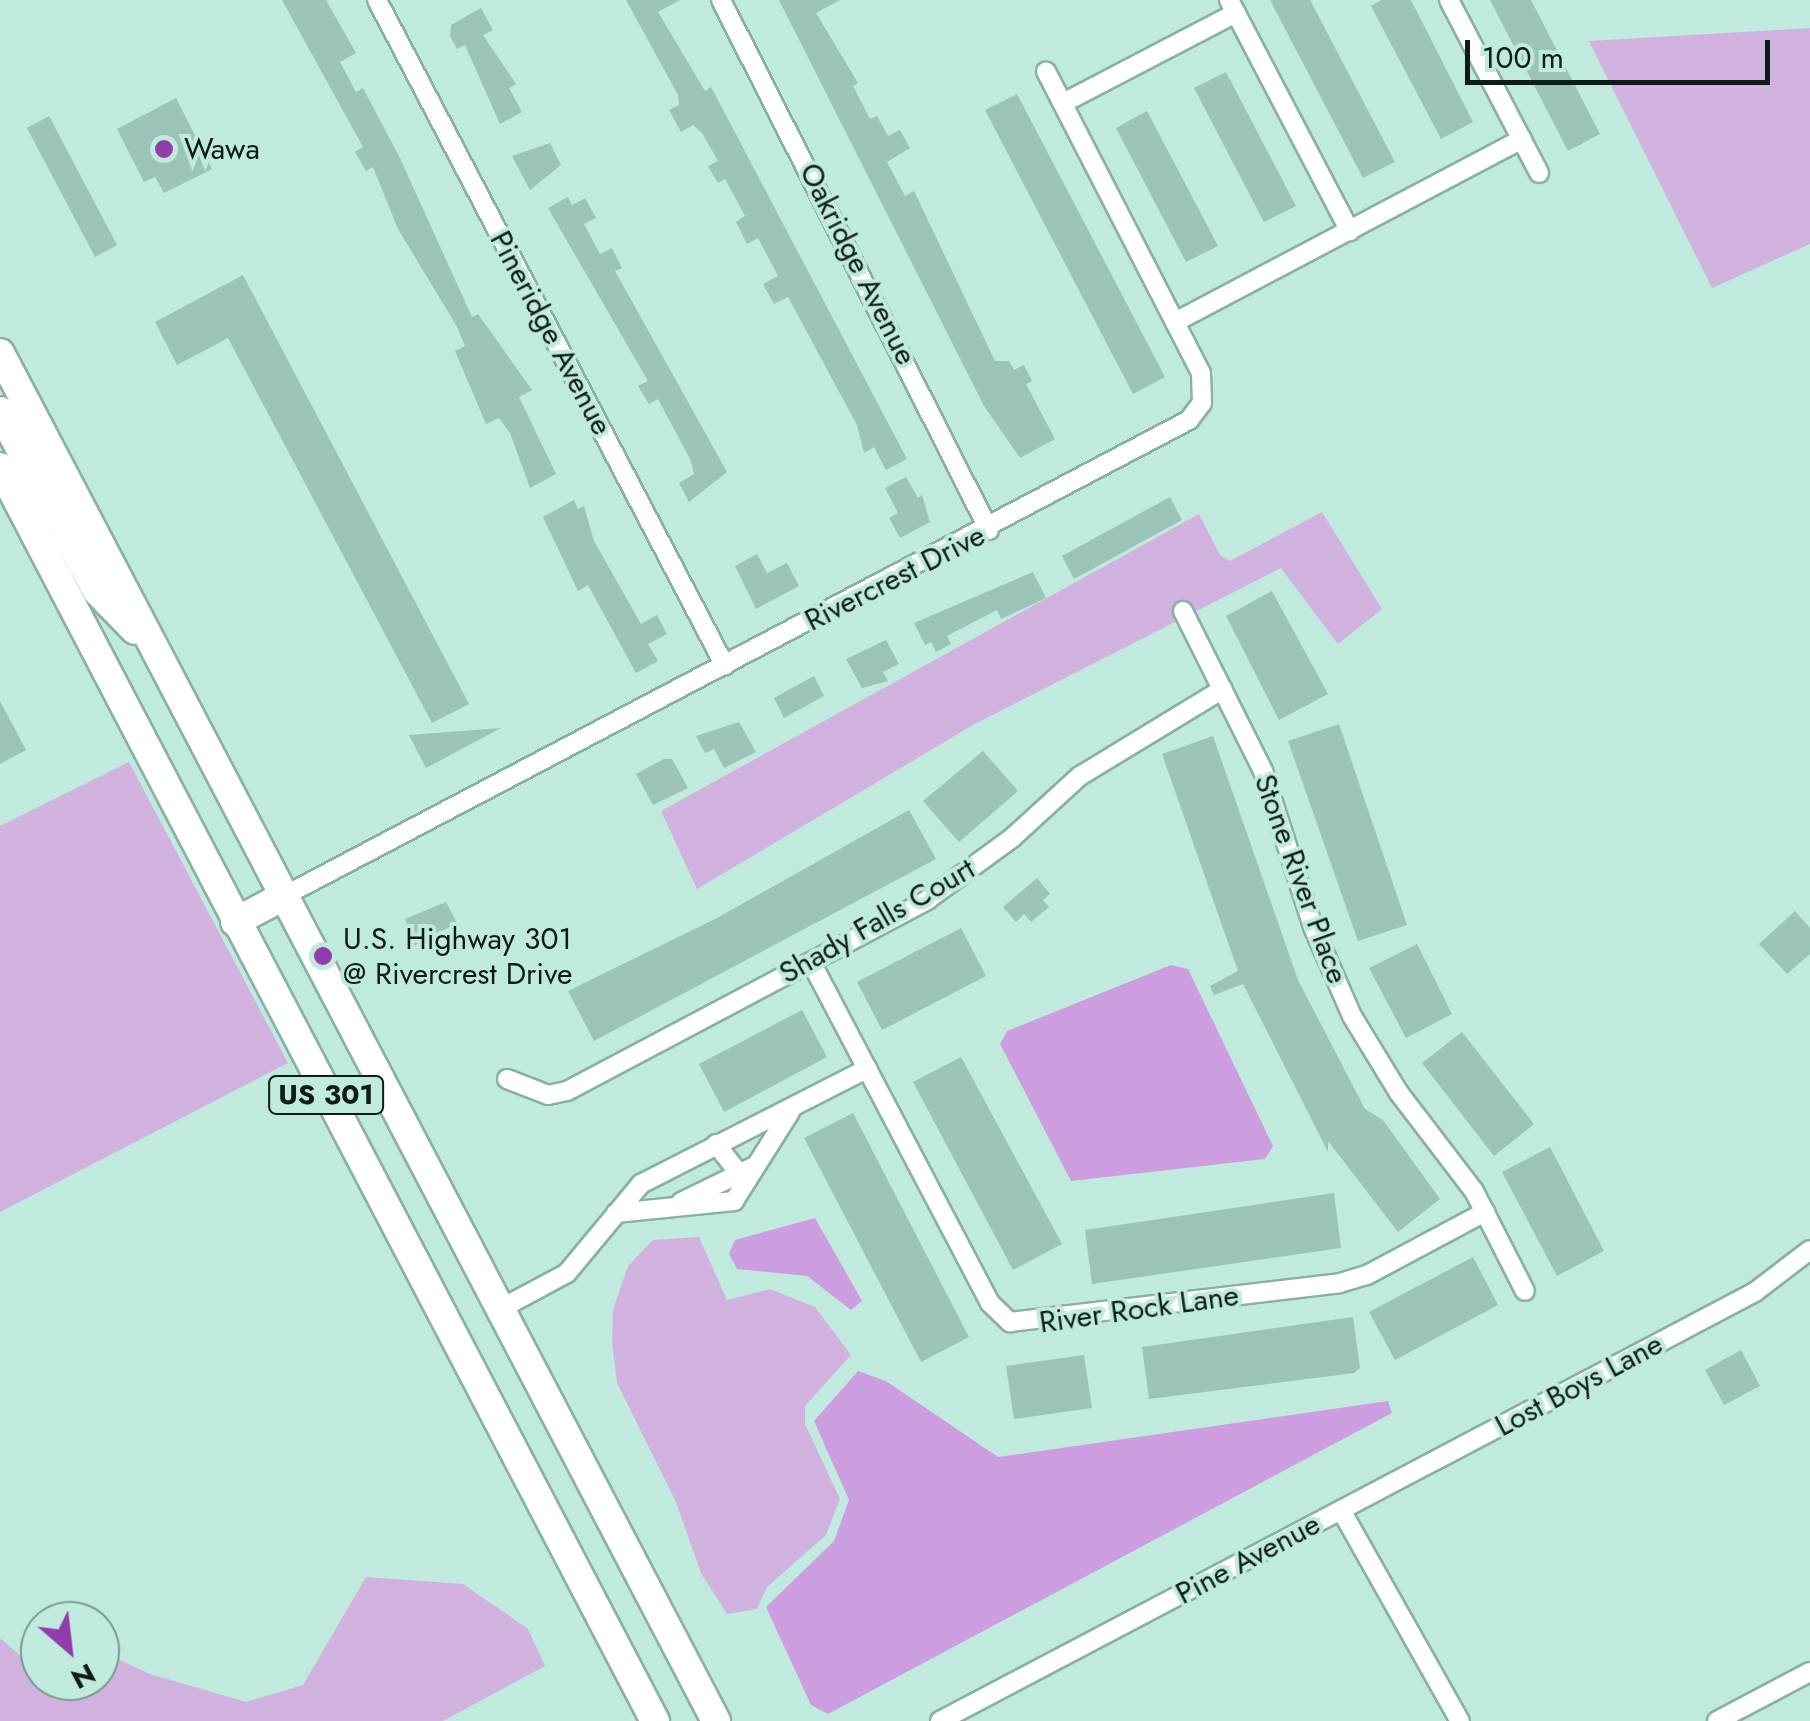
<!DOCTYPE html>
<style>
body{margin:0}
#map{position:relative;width:1810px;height:1721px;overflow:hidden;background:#c1eade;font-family:Jost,sans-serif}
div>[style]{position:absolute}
.green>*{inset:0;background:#d1b1de}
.water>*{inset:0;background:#cd9edf}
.building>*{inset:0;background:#9bc3b8}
.roads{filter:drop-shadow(2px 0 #89b0a5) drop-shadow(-2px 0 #89b0a5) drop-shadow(0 2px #89b0a5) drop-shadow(0 -2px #89b0a5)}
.street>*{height:18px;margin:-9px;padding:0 9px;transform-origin:9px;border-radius:9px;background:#fff}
.primary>*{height:28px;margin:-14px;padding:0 14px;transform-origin:14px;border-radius:14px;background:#fff}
.dots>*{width:28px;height:28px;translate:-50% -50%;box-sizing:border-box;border:5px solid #c1eade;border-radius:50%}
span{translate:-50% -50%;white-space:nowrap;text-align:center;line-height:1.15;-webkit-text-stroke:8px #c1eade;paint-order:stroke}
.shield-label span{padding:2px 8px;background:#c1eade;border:2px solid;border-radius:8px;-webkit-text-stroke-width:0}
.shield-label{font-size:28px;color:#0d1c19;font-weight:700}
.poi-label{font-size:30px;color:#0d1c19}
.left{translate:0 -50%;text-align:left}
.street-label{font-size:30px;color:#0d1c19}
.north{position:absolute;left:20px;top:1601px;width:100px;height:100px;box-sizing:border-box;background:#c1eade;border:2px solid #79988f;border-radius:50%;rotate:152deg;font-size:28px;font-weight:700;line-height:40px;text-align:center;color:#0d1c19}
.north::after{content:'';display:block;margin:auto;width:35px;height:45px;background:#903eac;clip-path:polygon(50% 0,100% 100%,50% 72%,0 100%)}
.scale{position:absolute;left:1465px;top:40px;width:305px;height:45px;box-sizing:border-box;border:5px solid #0d1c19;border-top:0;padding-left:12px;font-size:30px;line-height:35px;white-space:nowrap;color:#0d1c19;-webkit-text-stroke:8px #c1eade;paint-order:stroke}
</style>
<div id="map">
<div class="green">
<i style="clip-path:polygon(1810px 28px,1810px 244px,1712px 288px,1589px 41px)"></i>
<i style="clip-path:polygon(1322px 512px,1382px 609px,1338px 644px,1281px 568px,973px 725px,697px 889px,661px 811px,1199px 514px,1220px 555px,1230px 561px)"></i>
<i style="clip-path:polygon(129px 762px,288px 1063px,0 1212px,0 826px)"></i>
<i style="clip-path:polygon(699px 1237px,727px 1300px,770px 1289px,815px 1307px,851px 1355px,805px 1406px,805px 1424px,840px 1499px,826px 1535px,767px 1587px,757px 1609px,727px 1614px,701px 1573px,676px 1502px,617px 1383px,612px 1343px,613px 1310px,628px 1266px,653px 1240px)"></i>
<i style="clip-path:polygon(366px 1577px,463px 1584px,528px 1629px,545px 1666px,443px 1721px,0 1721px,0 1638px,31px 1665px,40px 1661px,40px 1681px,100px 1681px,100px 1651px,150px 1674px,246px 1702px,303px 1685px)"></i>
</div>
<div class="water">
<i style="clip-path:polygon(1171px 965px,1188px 969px,1273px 1146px,1265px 1159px,1071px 1181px,1000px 1044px,1007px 1031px)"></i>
<i style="clip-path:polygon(815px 1218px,862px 1301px,851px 1310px,807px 1276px,737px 1269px,729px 1254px,735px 1240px)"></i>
<i style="clip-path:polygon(858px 1371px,886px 1381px,998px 1457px,1388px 1401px,1392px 1413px,828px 1714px,811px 1705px,766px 1607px,834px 1541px,849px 1500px,814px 1421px)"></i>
</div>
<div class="building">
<i style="clip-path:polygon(282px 0,326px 0,339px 23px,356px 53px,340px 62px,356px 92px,363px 88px,399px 156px,472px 317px,478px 314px,532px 390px,519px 397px,556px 474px,530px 488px,510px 433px,499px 418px,486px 424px,455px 351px,465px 346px,456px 325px,398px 229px,373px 167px,366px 171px,355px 152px,363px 147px)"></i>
<i style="clip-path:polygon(626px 0,680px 0,658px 12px,705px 91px,711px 87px,907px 459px,886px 470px,874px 447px,864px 453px,857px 425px,788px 297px,774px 304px,763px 284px,778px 276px,758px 238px,747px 244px,736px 222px,745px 216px,725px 179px,718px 183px,708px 166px,718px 161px,702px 133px,693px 125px,681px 132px,669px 110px,679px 105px,678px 95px)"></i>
<i style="clip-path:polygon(779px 0,840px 0,816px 13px,858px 83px,853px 86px,870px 119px,877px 116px,888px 136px,900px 130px,910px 148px,887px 162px,905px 196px,914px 191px,995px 361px,1009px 361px,1014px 370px,1024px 365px,1032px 381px,1026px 384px,1055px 439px,1020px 458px,984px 406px)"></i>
<i style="clip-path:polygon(1270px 0,1310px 0,1395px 162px,1363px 178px)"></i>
<i style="clip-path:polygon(1381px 0,1411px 0,1473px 122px,1441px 139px,1371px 6px)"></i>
<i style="clip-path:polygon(1490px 0,1531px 0,1600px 134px,1568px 151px)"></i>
<i style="clip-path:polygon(481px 8px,493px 30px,483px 35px,516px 84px,509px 88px,522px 112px,500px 124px,465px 45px,457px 49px,450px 36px,451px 25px)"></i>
<i style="clip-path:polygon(1226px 72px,1296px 206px,1264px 222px,1194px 88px)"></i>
<i style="clip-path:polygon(1017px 94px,1165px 377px,1133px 394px,985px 110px)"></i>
<i style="clip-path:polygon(176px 98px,212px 169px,164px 193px,155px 177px,144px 182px,117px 129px)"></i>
<i style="clip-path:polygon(1147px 111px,1218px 246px,1186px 262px,1116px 128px)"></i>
<i style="clip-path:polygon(49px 116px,117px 245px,95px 257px,27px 128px)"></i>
<i style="clip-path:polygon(550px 143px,561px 165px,530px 190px,512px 156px)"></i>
<i style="clip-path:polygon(568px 197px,572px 205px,585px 198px,596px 218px,584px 224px,600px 254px,612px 248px,622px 268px,615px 271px,727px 472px,689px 502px,679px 483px,694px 474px,691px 461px,658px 399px,649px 404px,638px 386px,648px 381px,548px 208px)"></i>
<i style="clip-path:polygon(243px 275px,469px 704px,432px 723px,228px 338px,177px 365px,155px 322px)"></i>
<i style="clip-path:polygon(906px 477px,918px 498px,922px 495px,930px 522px,900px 538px,889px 518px,898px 513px,885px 488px)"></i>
<i style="clip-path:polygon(1170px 497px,1182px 520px,1074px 579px,1062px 556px)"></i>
<i style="clip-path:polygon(574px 500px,578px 509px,584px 506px,594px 541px,641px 624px,657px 615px,667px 634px,648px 644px,658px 661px,636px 673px,588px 585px,578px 591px,543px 517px)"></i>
<i style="clip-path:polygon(757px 554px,767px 573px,787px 563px,799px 586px,756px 609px,735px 566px)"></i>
<i style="clip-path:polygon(1033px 572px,1046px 598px,1001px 619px,997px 610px,947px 636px,951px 644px,936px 652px,931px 642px,925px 645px,914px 623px)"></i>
<i style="clip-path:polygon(1272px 591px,1328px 694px,1279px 720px,1226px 616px)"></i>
<i style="clip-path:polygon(886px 640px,899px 664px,883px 672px,888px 681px,862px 688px,846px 659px)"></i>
<i style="clip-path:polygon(814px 676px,824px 696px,784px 718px,774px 698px)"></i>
<i style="clip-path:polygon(0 701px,26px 750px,0 764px)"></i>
<i style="clip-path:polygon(739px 722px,756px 752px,724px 768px,714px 749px,705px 753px,696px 736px)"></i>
<i style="clip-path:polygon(1339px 724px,1407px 925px,1358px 941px,1288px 741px)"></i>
<i style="clip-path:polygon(501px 728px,426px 768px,409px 735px)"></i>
<i style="clip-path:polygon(1213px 736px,1298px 980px,1365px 1109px,1383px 1120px,1440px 1199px,1398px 1232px,1328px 1141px,1328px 1152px,1243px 984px,1214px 995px,1210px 986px,1238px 971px,1162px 754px)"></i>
<i style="clip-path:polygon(983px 751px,1018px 791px,959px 842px,923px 801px)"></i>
<i style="clip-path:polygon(664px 759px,672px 759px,688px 788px,653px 805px,636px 774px)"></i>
<i style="clip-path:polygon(909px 810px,936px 859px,594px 1041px,568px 991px,717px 918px)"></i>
<i style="clip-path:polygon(1037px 878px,1050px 894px,1043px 900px,1049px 907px,1031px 922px,1024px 914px,1016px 922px,1003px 907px)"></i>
<i style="clip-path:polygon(446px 902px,457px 923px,414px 946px,405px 919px)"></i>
<i style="clip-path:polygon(1795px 911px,1810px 928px,1810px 954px,1787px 974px,1759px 944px)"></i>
<i style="clip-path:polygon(961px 928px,986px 976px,882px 1030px,857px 982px)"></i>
<i style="clip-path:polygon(1417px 944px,1452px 1014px,1406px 1038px,1369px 968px)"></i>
<i style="clip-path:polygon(802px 1010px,827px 1057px,724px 1112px,699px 1064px)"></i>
<i style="clip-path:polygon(1462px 1032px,1534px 1124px,1494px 1156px,1422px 1063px)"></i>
<i style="clip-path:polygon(961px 1057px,1062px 1244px,1013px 1270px,913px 1082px)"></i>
<i style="clip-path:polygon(853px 1113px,969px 1337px,921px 1362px,804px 1138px)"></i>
<i style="clip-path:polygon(1550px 1147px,1604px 1251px,1557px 1276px,1502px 1172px)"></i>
<i style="clip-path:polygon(1334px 1193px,1341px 1248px,1092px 1284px,1085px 1230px)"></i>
<i style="clip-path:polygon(1473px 1257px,1498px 1305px,1395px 1360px,1369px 1312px)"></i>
<i style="clip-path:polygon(1353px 1317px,1360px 1368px,1354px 1373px,1149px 1399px,1142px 1347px)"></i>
<i style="clip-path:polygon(1741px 1350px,1760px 1386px,1724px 1405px,1705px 1370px)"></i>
<i style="clip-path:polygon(1084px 1355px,1092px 1408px,1014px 1419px,1006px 1366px)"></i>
</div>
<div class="roads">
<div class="street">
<i style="left:377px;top:0;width:751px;rotate:62.41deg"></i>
<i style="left:721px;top:0;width:594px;rotate:63.18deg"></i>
<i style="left:1229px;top:0;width:261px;rotate:62.4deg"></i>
<i style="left:1449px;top:0;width:195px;rotate:62.5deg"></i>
<i style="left:1063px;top:103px;width:195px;rotate:-27.5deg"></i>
<i style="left:1175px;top:322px;width:392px;rotate:-27.8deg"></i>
<i style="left:1183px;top:611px;width:179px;rotate:63.4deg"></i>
<i style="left:1263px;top:771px;width:164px;rotate:72.2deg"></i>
<i style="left:1313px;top:927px;width:97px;rotate:66.3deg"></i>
<i style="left:1352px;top:1016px;width:90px;rotate:58.6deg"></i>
<i style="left:1399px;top:1093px;width:123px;rotate:52.6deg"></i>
<i style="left:1474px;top:1191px;width:112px;rotate:63deg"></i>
<i style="left:284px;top:896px;width:1023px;rotate:-27.74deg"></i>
<i style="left:1189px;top:420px;width:21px;rotate:-53deg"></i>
<i style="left:1202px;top:403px;width:30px;rotate:-92deg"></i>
<i style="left:1201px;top:373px;width:339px;rotate:-117.2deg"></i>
<i style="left:811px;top:962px;width:385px;rotate:62.3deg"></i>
<i style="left:990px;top:1303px;width:28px;rotate:44deg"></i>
<i style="left:1010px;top:1322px;width:332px;rotate:-6.7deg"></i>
<i style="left:1340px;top:1283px;width:28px;rotate:-17deg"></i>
<i style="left:1367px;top:1275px;width:134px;rotate:-28.1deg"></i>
<i style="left:507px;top:1079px;width:44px;rotate:21.3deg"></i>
<i style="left:548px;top:1095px;width:19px;rotate:-12deg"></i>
<i style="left:567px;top:1091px;width:408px;rotate:-27.9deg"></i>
<i style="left:927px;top:900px;width:105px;rotate:-36.1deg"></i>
<i style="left:1012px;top:838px;width:92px;rotate:-42.4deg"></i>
<i style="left:1080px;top:776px;width:167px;rotate:-31.3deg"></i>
<i style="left:716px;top:1144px;width:41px;rotate:52deg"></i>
<i style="left:681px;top:1202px;width:82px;rotate:-25.9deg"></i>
<i style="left:616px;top:1213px;width:119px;rotate:-5.8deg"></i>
<i style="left:734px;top:1201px;width:105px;rotate:-57.8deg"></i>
<i style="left:500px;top:1309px;width:76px;rotate:-28.2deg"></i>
<i style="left:567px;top:1273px;width:116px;rotate:-50.3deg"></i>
<i style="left:641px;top:1184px;width:254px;rotate:-27deg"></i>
<i style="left:1341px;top:1510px;width:242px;rotate:60.6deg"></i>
<i style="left:940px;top:1721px;width:921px;rotate:-27.76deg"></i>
<i style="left:1755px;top:1292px;width:69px;rotate:-37.4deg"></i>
<i style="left:1717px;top:1721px;width:105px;rotate:-27.8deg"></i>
</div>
<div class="primary">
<i style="left:0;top:353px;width:1544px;rotate:62.37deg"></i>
<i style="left:0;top:411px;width:204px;rotate:61.7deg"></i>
<i style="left:97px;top:591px;width:54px;rotate:45.7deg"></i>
<i style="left:0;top:467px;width:1415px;rotate:62.42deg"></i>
<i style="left:235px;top:922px;width:55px;rotate:-28deg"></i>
</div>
</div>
<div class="dots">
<i style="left:164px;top:149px;background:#903eac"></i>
<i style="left:323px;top:956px;background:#903eac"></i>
</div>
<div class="shield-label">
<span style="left:326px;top:1095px">US 301</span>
</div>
<div class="poi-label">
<span class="left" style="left:184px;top:149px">Wawa</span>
<span class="left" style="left:343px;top:956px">U.S. Highway 301<br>@ Rivercrest Drive</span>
</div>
<div class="street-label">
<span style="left:858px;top:264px;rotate:63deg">Oakridge Avenue</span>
<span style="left:551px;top:333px;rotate:62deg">Pineridge Avenue</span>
<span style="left:895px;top:578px;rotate:-27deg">Rivercrest Drive</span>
<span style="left:1301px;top:879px;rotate:70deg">Stone River Place</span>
<span style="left:877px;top:921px;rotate:-30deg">Shady Falls Court</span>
<span style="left:1139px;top:1309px;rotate:-8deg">River Rock Lane</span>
<span style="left:1579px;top:1385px;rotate:-28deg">Lost Boys Lane</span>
<span style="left:1248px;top:1559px;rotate:-28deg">Pine Avenue</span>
</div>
<div class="north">N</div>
<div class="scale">100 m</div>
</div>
